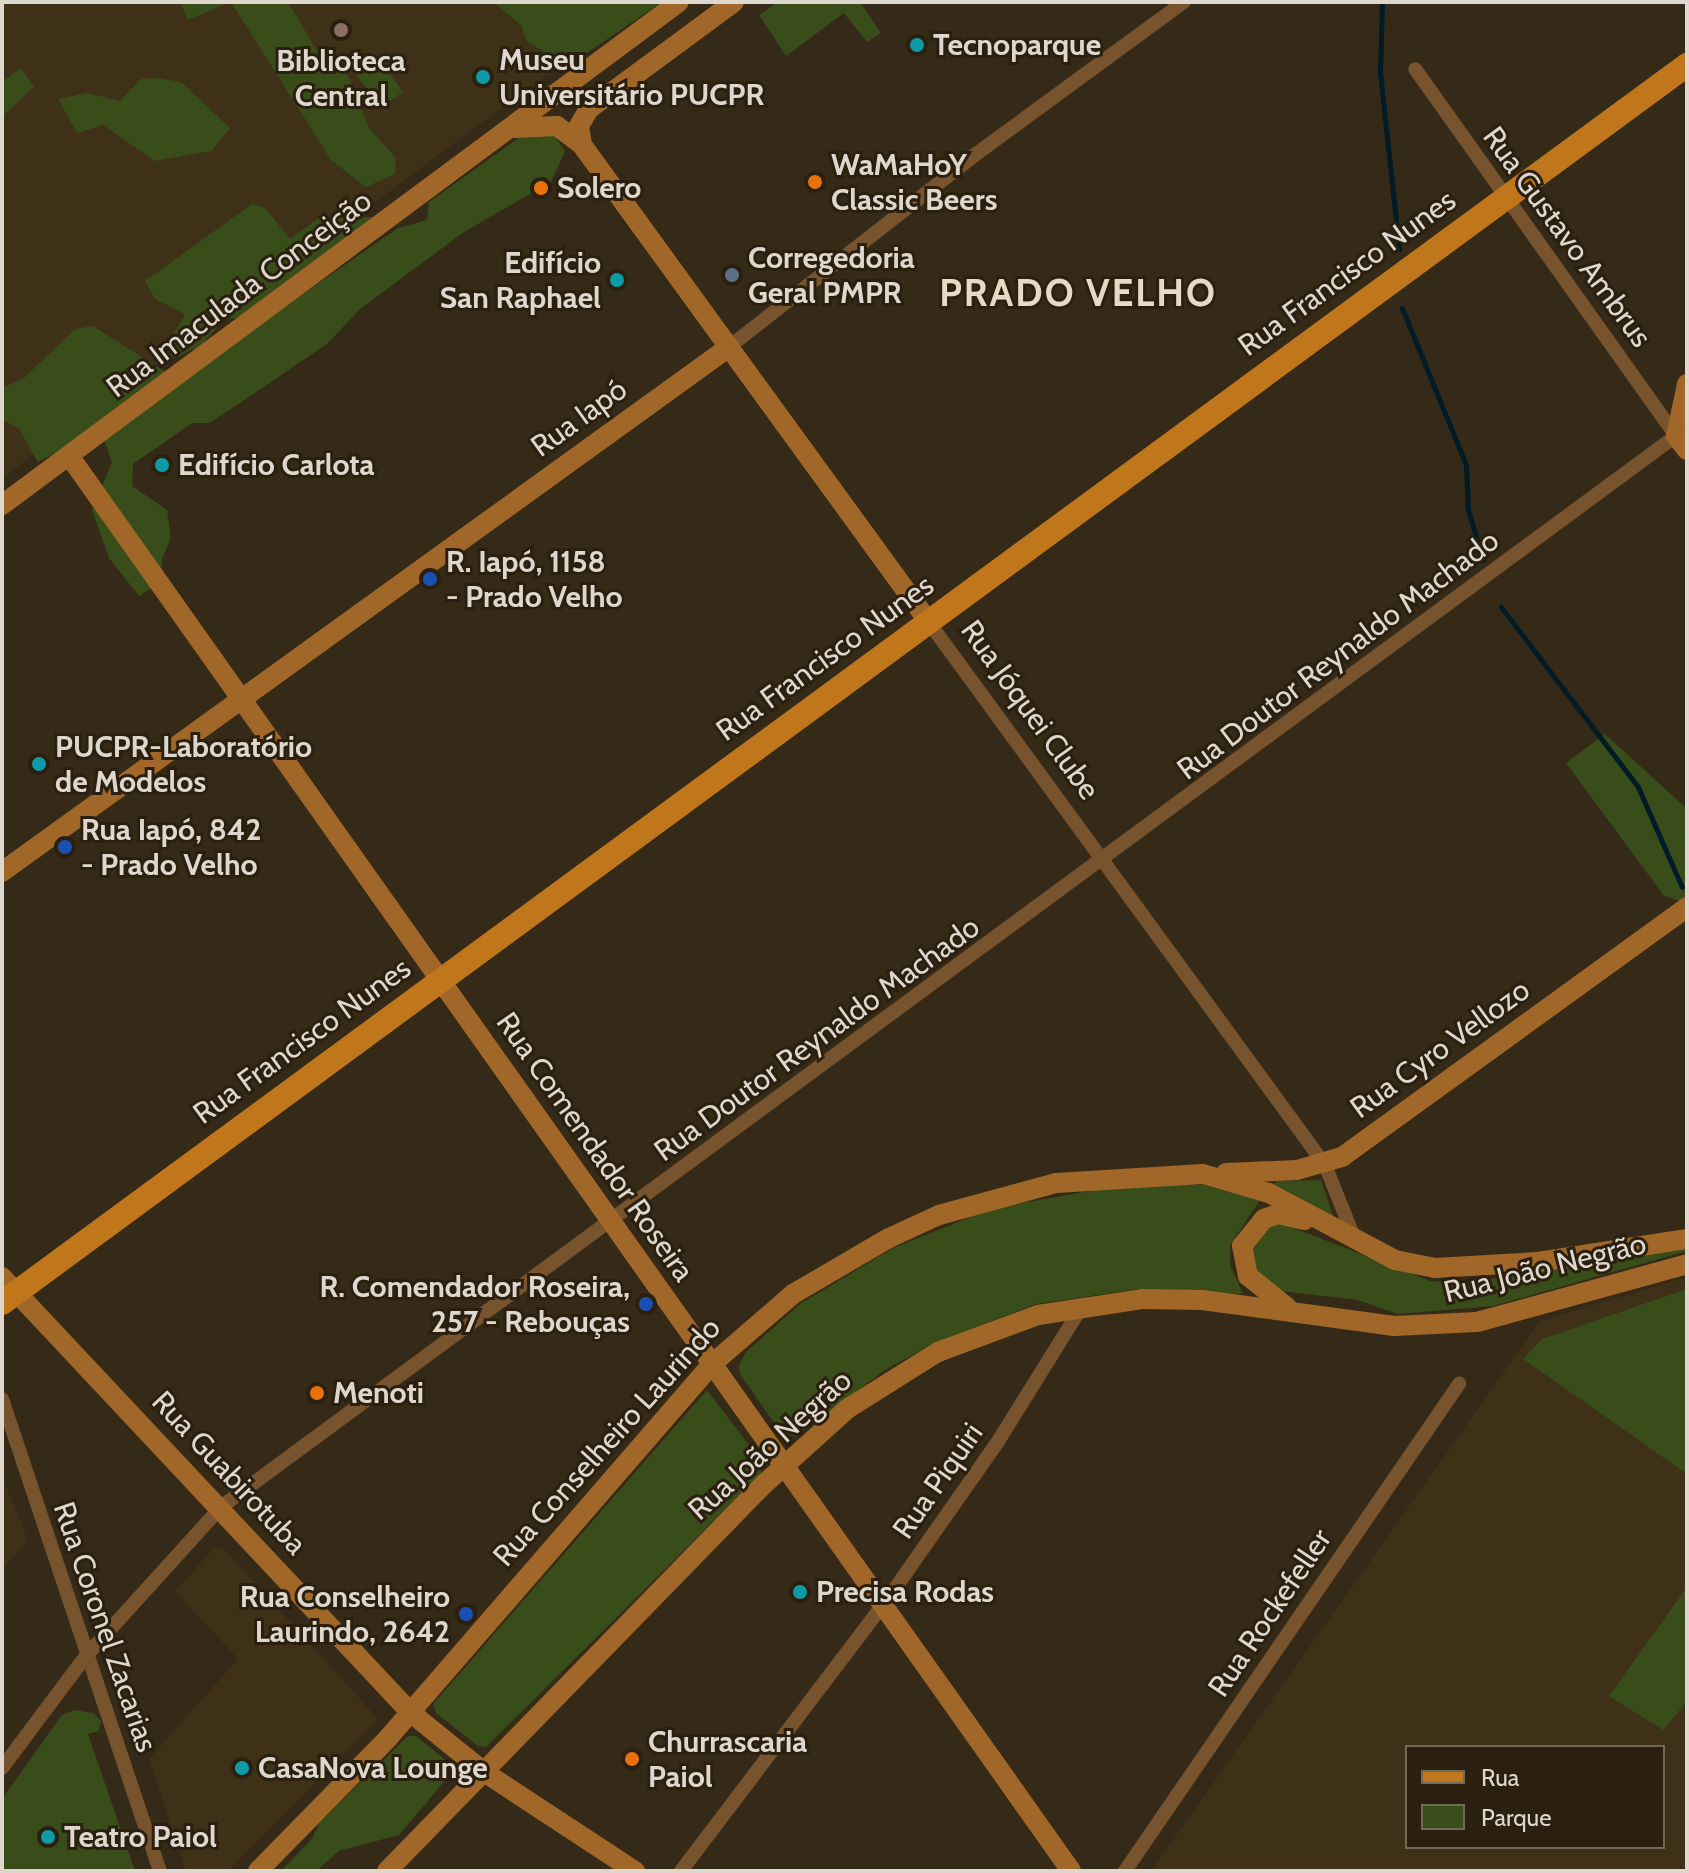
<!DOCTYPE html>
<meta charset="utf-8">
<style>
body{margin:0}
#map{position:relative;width:1689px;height:1873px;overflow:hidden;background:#352a18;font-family:Cabin,sans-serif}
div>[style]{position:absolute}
.built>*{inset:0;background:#3f3018}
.green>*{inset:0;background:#384d1a}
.stream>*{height:5px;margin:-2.5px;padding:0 2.5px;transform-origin:2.5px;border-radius:2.5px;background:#021c27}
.street>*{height:14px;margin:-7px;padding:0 7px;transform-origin:7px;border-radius:7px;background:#77532e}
.secondary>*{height:20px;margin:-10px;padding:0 10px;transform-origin:10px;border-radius:10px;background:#a16728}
.primary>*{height:24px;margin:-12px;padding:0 12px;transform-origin:12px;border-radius:12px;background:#c0761b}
.dots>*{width:22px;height:22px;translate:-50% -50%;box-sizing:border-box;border:4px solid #2b200f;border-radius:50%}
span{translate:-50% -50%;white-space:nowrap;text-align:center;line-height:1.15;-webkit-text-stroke:6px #2b200f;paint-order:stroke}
.poi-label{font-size:30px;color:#ded7cd;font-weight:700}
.left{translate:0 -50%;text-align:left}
.right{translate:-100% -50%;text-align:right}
.street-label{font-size:30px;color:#ded7cd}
.district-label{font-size:38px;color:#e7d9c3;font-weight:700;letter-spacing:2px}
.frame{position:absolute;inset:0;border:4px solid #ded7cd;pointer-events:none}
.legend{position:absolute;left:1405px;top:1745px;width:260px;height:104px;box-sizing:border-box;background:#2b200f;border:2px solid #73695b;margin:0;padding:10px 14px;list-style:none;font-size:24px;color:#ded7cd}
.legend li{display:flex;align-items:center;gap:16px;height:40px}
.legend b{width:40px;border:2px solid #73695b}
</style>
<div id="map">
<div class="built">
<i style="clip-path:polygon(2px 2px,645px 2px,2px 478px)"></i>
<i style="clip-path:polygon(evenodd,1687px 1277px,1687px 1871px,1151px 1871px,1540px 1321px,1687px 1277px,1407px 1747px,1663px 1747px,1663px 1847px,1407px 1847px,1407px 1747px)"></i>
<i style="clip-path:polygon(2px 1476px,28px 1540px,2px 1570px)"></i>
<i style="clip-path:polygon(222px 1547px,378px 1719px,228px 1871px,186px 1871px,149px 1759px,238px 1659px,175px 1591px,213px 1549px)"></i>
</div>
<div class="green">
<i style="clip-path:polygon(180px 2px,230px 2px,188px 20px)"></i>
<i style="clip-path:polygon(231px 2px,288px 2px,316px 49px,349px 77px,369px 128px,396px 158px,395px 174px,366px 187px,331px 160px)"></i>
<i style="clip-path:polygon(493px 2px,662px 2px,569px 65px,527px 42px,521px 25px)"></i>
<i style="clip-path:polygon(778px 2px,860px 2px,881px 33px,867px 42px,844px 13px,786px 56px,759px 15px)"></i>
<i style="clip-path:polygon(374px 52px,403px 92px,381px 108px,351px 68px)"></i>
<i style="clip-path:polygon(21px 68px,34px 87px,2px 117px,2px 82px)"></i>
<i style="clip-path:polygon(158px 78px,181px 82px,230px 128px,211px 151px,155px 161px,103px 125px,77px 133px,58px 99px,88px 93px,120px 101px,141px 79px)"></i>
<i style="clip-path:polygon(554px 135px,565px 151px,551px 182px,464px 232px,360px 309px,327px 344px,237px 405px,209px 423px,192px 423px,133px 464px,132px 486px,167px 510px,171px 537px,162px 559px,162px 581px,139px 596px,109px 558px,92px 510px,112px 462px,104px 440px,83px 438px,38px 462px,19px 429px,2px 419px,2px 388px,24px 378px,75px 329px,93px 326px,167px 373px,205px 362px,398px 228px,427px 220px,429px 202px,521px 136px)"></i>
<i style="clip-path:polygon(252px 204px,265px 208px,290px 239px,320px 217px,378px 217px,249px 317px,224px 319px,202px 345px,169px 361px,171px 338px,185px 314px,155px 299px,145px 281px)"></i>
<i style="clip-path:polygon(1605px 734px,1687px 809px,1687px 899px,1683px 902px,1664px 896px,1566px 763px)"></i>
<i style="clip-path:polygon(1321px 1180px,1333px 1216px,1274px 1184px,1277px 1181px)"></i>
<i style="clip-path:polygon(1124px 1185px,1203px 1185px,1260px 1200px,1230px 1245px,1230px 1265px,1243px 1294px,1138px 1289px,1036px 1304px,932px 1344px,885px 1370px,795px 1437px,780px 1431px,742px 1377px,738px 1368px,745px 1353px,800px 1304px,893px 1248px,993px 1208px)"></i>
<i style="clip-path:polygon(1281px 1223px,1430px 1281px,1467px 1283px,1687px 1247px,1687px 1251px,1493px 1306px,1398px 1314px,1358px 1300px,1281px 1291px,1255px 1271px,1252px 1261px,1253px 1248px,1269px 1226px)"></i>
<i style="clip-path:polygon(1687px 1289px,1687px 1474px,1523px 1359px,1542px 1339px)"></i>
<i style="clip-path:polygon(707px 1390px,761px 1461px,761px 1474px,486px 1747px,478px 1746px,436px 1713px,433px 1704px)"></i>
<i style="clip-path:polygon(1687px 1587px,1687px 1701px,1663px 1730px,1609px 1696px)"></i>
<i style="clip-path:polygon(74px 1710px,93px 1713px,101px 1721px,99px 1731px,88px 1734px,135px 1871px,4px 1871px,2px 1799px,62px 1715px)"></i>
<i style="clip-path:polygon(408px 1736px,416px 1736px,449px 1763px,452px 1772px,399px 1835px,339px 1851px,316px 1871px,281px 1871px,312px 1839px,319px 1823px)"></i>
</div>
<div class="stream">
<i style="left:1382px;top:2px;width:71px;rotate:91.6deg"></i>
<i style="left:1380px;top:73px;width:177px;rotate:83.8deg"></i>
<i style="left:1402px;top:308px;width:170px;rotate:67.8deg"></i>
<i style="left:1466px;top:465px;width:45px;rotate:87.5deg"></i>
<i style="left:1468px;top:510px;width:52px;rotate:73.3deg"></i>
<i style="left:1501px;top:607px;width:226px;rotate:52.7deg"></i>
<i style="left:1638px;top:787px;width:109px;rotate:66.3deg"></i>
</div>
<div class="street">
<i style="left:729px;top:347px;width:308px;rotate:-38deg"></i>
<i style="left:972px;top:157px;width:263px;rotate:-36.2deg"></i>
<i style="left:928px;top:621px;width:673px;rotate:53.88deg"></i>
<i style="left:1325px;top:1165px;width:83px;rotate:68.1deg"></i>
<i style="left:2px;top:1399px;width:498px;rotate:71.5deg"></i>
<i style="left:2px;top:1768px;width:139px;rotate:-53.2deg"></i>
<i style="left:85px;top:1657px;width:202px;rotate:-47.8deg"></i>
<i style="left:221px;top:1507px;width:1807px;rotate:-36.36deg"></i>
<i style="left:1676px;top:436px;width:450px;rotate:-125.4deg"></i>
<i style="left:681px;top:1871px;width:353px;rotate:-52.8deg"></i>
<i style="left:894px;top:1590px;width:179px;rotate:-55deg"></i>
<i style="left:997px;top:1443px;width:163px;rotate:-58.1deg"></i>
<i style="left:1125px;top:1871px;width:591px;rotate:-55.56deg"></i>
</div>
<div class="secondary">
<i style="left:514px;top:128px;width:43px;rotate:-2.7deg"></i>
<i style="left:557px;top:126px;width:31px;rotate:37deg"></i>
<i style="left:582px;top:145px;width:588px;rotate:53.99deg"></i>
<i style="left:582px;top:145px;width:19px;rotate:-99deg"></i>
<i style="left:579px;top:126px;width:20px;rotate:-60deg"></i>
<i style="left:589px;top:109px;width:180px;rotate:-36.4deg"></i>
<i style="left:1687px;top:384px;width:53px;rotate:101.9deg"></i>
<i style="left:1676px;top:436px;width:18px;rotate:52deg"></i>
<i style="left:70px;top:457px;width:1732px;rotate:54.7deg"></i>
<i style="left:2px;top:505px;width:843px;rotate:-36.61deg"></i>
<i style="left:2px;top:872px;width:897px;rotate:-35.83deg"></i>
<i style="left:1226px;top:1173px;width:71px;rotate:-2.4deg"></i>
<i style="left:1297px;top:1170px;width:47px;rotate:-16.1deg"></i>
<i style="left:1342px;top:1157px;width:426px;rotate:-35.9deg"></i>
<i style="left:2px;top:1277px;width:596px;rotate:46.83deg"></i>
<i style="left:410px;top:1712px;width:95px;rotate:39deg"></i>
<i style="left:484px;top:1772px;width:181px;rotate:33.3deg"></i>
<i style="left:1287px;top:1307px;width:50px;rotate:-141.5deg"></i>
<i style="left:1248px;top:1276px;width:31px;rotate:-101deg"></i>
<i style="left:1242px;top:1246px;width:35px;rotate:-51deg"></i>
<i style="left:1264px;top:1219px;width:15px;rotate:-20deg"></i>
<i style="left:1278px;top:1214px;width:27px;rotate:13deg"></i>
<i style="left:258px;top:1871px;width:187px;rotate:-45.6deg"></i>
<i style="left:389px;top:1737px;width:493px;rotate:-49.1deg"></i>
<i style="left:712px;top:1364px;width:107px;rotate:-40.8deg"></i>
<i style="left:793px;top:1294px;width:111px;rotate:-30.3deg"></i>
<i style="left:889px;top:1238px;width:55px;rotate:-24.7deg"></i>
<i style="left:939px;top:1215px;width:121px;rotate:-15.3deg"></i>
<i style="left:1056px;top:1183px;width:147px;rotate:-3.5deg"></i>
<i style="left:1203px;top:1174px;width:69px;rotate:16.1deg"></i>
<i style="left:1269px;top:1193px;width:143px;rotate:28deg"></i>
<i style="left:1395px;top:1260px;width:41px;rotate:11.3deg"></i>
<i style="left:1435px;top:1268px;width:103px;rotate:-3.3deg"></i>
<i style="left:1538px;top:1262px;width:151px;rotate:-8.8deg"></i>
<i style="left:387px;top:1871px;width:539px;rotate:-45.75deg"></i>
<i style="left:763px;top:1485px;width:113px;rotate:-42.1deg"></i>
<i style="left:847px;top:1409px;width:107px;rotate:-32.1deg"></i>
<i style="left:938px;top:1352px;width:107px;rotate:-20.3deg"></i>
<i style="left:1038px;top:1315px;width:105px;rotate:-8.7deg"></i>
<i style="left:1142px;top:1299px;width:60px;rotate:1deg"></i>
<i style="left:1202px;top:1300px;width:194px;rotate:7.7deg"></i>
<i style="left:1394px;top:1326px;width:83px;rotate:-2.8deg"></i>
<i style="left:1477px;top:1322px;width:218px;rotate:-15.4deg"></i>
</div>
<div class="primary">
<i style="left:2px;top:1303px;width:2091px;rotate:-36.31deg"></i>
</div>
<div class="dots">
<i style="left:341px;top:30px;background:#8d6e63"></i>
<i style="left:917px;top:45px;background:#0f9aa8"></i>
<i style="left:483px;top:77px;background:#0f9aa8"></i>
<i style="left:815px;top:182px;background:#e8710a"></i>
<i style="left:541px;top:188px;background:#e8710a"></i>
<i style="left:732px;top:275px;background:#5c6f8a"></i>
<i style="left:617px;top:280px;background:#0f9aa8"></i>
<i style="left:162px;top:465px;background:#0f9aa8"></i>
<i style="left:430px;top:579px;background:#1a4fb4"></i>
<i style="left:39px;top:764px;background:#0f9aa8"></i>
<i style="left:65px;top:847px;background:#1a4fb4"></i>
<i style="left:646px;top:1304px;background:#1a4fb4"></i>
<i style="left:317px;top:1393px;background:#e8710a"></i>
<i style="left:800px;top:1592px;background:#0f9aa8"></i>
<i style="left:466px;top:1614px;background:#1a4fb4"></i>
<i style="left:632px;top:1759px;background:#e8710a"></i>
<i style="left:242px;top:1768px;background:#0f9aa8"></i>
<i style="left:48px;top:1837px;background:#0f9aa8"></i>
</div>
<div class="poi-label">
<span class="left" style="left:933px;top:45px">Tecnoparque</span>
<span class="left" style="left:499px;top:77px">Museu<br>Universitário PUCPR</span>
<span style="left:341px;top:78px">Biblioteca<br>Central</span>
<span class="left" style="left:831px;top:182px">WaMaHoY<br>Classic Beers</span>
<span class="left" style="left:557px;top:188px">Solero</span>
<span class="left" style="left:748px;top:275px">Corregedoria<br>Geral PMPR</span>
<span class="right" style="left:601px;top:280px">Edifício<br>San Raphael</span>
<span class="left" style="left:178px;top:465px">Edifício Carlota</span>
<span class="left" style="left:446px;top:579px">R. Iapó, 1158<br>- Prado Velho</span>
<span class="left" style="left:55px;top:764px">PUCPR-Laboratório<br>de Modelos</span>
<span class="left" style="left:81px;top:847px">Rua Iapó, 842<br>- Prado Velho</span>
<span class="right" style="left:630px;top:1304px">R. Comendador Roseira,<br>257 - Rebouças</span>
<span class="left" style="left:333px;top:1393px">Menoti</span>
<span class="left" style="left:816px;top:1592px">Precisa Rodas</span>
<span class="right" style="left:450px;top:1614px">Rua Conselheiro<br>Laurindo, 2642</span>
<span class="left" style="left:648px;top:1759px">Churrascaria<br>Paiol</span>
<span class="left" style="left:258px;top:1768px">CasaNova Lounge</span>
<span class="left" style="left:64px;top:1837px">Teatro Paiol</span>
</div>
<div class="street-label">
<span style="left:1567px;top:237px;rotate:54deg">Rua Gustavo Ambrus</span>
<span style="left:1347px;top:273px;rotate:-36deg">Rua Francisco Nunes</span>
<span style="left:239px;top:294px;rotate:-37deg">Rua Imaculada Conceição</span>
<span style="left:579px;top:418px;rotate:-36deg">Rua Iapó</span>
<span style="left:1338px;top:655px;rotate:-37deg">Rua Doutor Reynaldo Machado</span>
<span style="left:825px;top:658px;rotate:-36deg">Rua Francisco Nunes</span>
<span style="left:1030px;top:710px;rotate:54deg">Rua Jóquei Clube</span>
<span style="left:817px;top:1039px;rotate:-36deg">Rua Doutor Reynaldo Machado</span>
<span style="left:302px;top:1041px;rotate:-36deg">Rua Francisco Nunes</span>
<span style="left:1440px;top:1049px;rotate:-36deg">Rua Cyro Vellozo</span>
<span style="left:595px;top:1147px;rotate:55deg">Rua Comendador Roseira</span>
<span style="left:1545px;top:1268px;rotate:-14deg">Rua João Negrão</span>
<span style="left:607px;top:1442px;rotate:-48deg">Rua Conselheiro Laurindo</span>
<span style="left:770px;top:1445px;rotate:-42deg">Rua João Negrão</span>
<span style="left:229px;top:1473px;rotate:47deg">Rua Guabirotuba</span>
<span style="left:938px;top:1481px;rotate:-55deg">Rua Piquiri</span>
<span style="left:1270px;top:1613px;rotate:-56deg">Rua Rockefeller</span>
<span style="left:105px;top:1627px;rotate:71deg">Rua Coronel Zacarias</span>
</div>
<div class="district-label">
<span style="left:1078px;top:293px">PRADO VELHO</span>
</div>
<div class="frame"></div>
<ul class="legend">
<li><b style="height:10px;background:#c0761b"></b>Rua</li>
<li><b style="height:22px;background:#384d1a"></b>Parque</li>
</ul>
</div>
